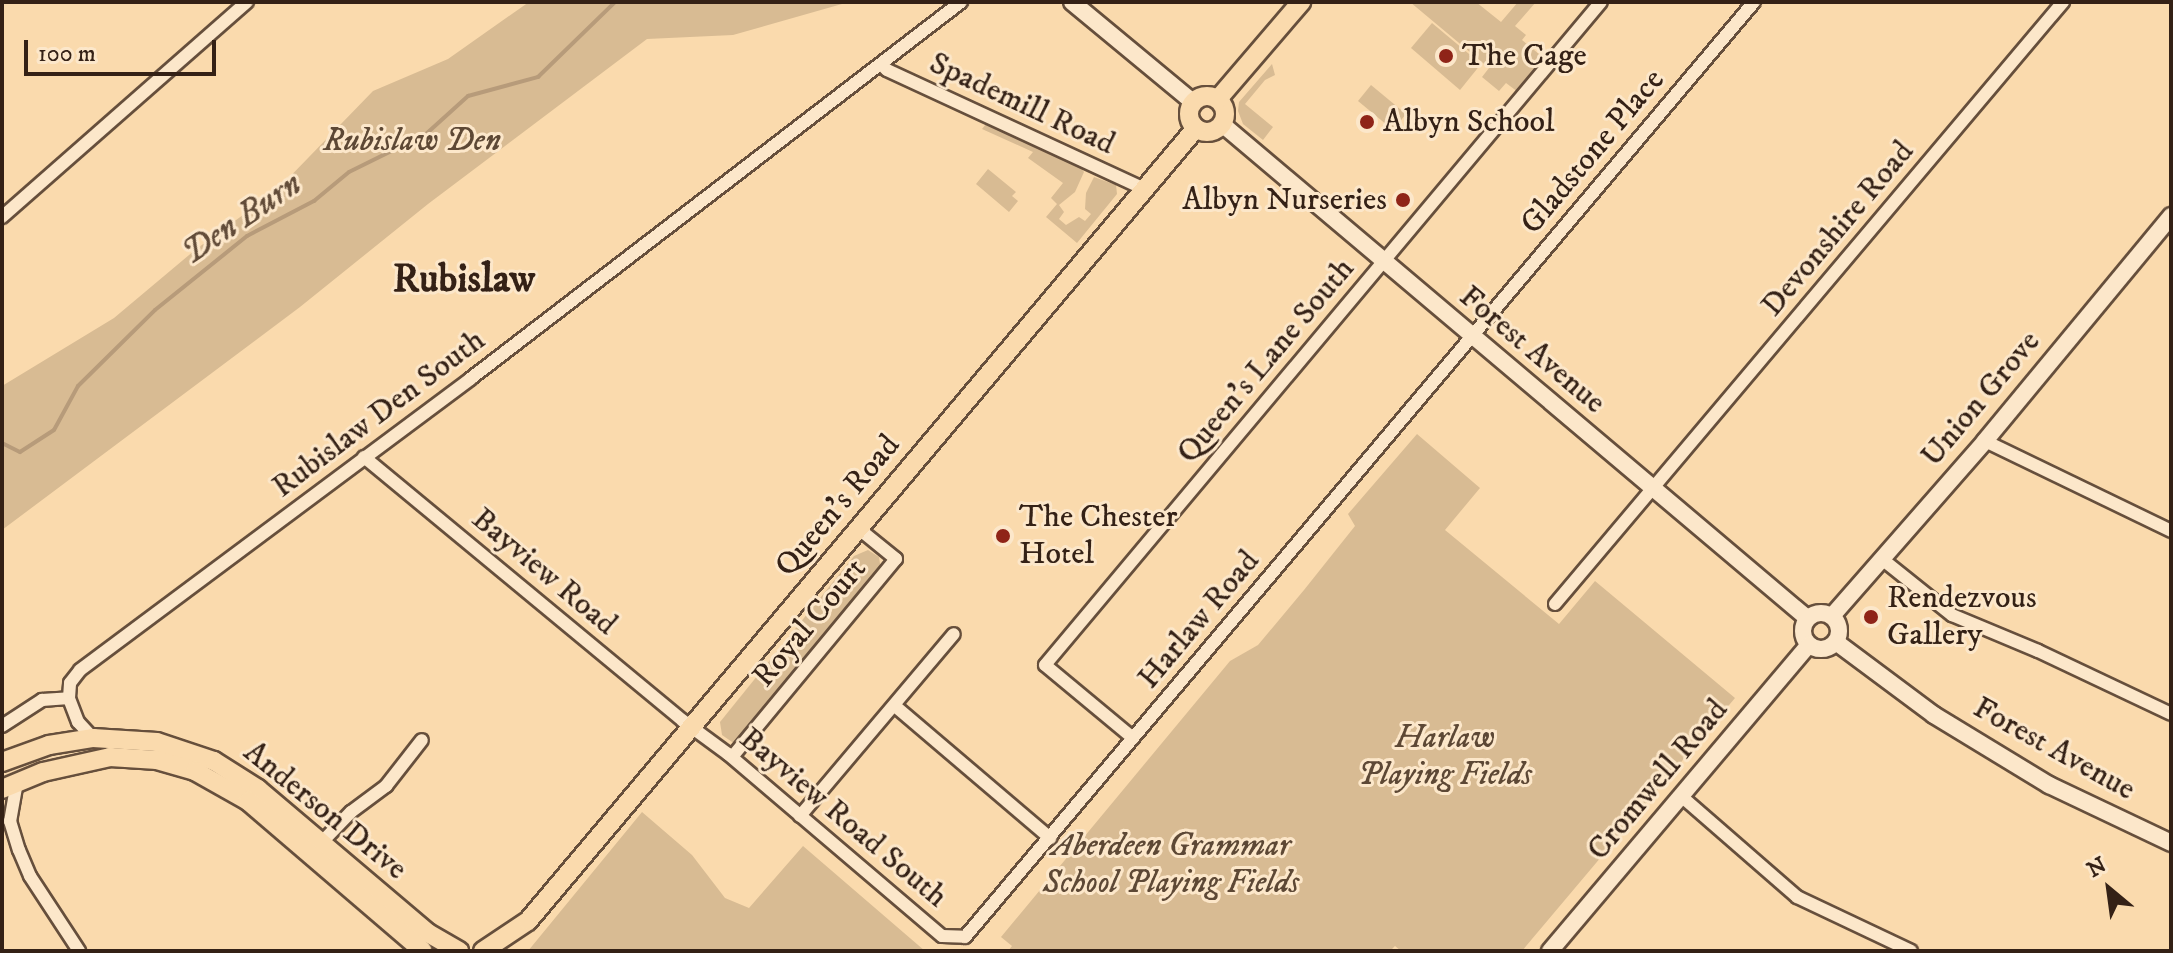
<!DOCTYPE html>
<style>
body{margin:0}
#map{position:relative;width:2173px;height:953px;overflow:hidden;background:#fadaad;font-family:"IM FELL DW Pica",serif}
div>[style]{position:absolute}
.green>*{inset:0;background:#d8bb93}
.stream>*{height:4px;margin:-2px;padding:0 2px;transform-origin:2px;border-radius:2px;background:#b79b7a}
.roads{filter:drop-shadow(2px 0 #664f3c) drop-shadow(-2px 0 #664f3c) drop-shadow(0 2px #664f3c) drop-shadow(0 -2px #664f3c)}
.street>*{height:12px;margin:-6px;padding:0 6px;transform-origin:6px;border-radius:6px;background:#fce7ca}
.secondary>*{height:16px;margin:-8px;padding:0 8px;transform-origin:8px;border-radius:8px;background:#fce7ca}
.secondary>.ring{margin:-8px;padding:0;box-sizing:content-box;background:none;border:16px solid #fce7ca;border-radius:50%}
.primary>*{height:18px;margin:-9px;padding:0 9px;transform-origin:9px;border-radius:9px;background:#fadaad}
.primary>.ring{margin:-9px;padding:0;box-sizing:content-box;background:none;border:18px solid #fadaad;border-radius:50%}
.dots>*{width:22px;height:22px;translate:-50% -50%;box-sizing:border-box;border:4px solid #fce7ca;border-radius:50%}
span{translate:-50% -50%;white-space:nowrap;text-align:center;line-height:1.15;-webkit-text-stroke:6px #fce7ca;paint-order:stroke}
.poi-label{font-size:32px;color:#342116}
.left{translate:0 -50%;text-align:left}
.right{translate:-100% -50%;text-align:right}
.street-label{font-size:32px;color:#342116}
.park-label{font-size:32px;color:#5d4835;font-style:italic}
.water-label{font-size:34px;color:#624c39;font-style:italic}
.district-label{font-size:40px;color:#342116;font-weight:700}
.frame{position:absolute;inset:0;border:4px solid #342116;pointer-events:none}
.north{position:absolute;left:2069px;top:849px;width:80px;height:80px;-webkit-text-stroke:6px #fce7ca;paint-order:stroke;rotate:331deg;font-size:22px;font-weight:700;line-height:32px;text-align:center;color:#342116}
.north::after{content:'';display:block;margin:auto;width:28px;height:36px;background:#342116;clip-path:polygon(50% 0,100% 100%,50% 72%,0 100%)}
.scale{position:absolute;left:24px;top:40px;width:192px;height:36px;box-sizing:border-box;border:4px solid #342116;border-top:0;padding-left:10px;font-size:24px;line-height:28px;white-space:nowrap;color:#342116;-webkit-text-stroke:6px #fce7ca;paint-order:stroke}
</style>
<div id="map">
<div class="green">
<i style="clip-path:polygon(529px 2px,849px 2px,733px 35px,647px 39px,428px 204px,300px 307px,2px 530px,2px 386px,114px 318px,195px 250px,276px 191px,373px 91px,448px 59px)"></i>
<i style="clip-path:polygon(1410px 2px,1476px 2px,1501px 22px,1518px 2px,1536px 2px,1515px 26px,1526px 35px,1522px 40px,1545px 59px,1518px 92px,1506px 83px,1499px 91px,1482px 77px,1489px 68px)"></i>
<i style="clip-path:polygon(1432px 23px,1481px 64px,1460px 90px,1411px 48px)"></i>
<i style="clip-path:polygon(1272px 64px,1275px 75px,1265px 80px,1245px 104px,1273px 127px,1263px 140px,1243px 124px,1238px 111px,1239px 102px)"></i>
<i style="clip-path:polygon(1371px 85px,1406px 114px,1393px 130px,1358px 101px)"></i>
<i style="clip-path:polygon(986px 124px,1081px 168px,1084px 172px,1075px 192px,1059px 205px,1064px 212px,1059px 219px,1066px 225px,1079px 217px,1085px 221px,1091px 214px,1085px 209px,1086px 193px,1094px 177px,1116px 185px,1117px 194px,1077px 243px,1046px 217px,1057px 204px,1051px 198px,1063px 183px,1028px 158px,1033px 152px,982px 129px)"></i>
<i style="clip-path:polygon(988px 169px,1016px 192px,1012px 196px,1018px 201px,1009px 212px,976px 184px)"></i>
<i style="clip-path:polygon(1417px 434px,1480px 488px,1445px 530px,1559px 624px,1595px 581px,1735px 698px,1522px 951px,1401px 951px,1395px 946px,1390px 951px,1008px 951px,1012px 946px,1001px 937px,1230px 661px,1258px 645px,1304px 590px,1355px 526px,1348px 514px)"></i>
<i style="clip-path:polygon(868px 550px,879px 557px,881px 570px,735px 744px,722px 735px,720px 722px,854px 556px)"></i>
<i style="clip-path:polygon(642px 812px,692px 855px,725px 898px,749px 908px,803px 846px,925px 951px,528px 951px)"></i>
</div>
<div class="stream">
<i style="left:2px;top:443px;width:20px;rotate:27deg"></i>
<i style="left:20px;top:452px;width:40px;rotate:-32.9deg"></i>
<i style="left:54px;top:430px;width:50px;rotate:-61.4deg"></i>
<i style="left:78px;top:386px;width:108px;rotate:-44.6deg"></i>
<i style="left:155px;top:310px;width:118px;rotate:-38.8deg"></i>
<i style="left:247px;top:236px;width:76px;rotate:-27.6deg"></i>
<i style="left:314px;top:201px;width:45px;rotate:-39.6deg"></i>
<i style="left:349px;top:172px;width:86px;rotate:-26.3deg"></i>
<i style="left:426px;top:134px;width:57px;rotate:-42.1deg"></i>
<i style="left:468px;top:96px;width:73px;rotate:-15.2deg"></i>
<i style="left:538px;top:77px;width:107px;rotate:-44.2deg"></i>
</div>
<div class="roads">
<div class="street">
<i style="left:881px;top:64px;width:8px;rotate:45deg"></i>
<i style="left:887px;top:70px;width:283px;rotate:24.8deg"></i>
<i style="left:2px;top:217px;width:326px;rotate:-41.3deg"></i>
<i style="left:1985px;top:441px;width:207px;rotate:25.8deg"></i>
<i style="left:364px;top:457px;width:414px;rotate:39.6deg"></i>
<i style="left:683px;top:721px;width:56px;rotate:36.3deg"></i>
<i style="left:728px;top:754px;width:281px;rotate:40.4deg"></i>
<i style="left:942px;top:936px;width:23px;rotate:2deg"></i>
<i style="left:965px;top:937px;width:1223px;rotate:-49.84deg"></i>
<i style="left:1882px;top:559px;width:90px;rotate:38.7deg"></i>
<i style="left:1952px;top:615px;width:93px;rotate:22.7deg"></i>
<i style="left:2038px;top:651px;width:147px;rotate:25.3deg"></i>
<i style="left:1555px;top:604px;width:788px;rotate:-49.84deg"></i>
<i style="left:895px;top:706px;width:204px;rotate:40.4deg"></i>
<i style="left:2px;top:726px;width:48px;rotate:-33deg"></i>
<i style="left:42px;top:700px;width:27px;rotate:-4deg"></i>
<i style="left:93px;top:738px;width:22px;rotate:-133deg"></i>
<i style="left:78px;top:722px;width:26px;rotate:-111deg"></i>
<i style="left:69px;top:698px;width:15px;rotate:-86deg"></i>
<i style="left:70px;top:683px;width:16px;rotate:-52deg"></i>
<i style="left:80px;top:670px;width:487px;rotate:-36.7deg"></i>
<i style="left:470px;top:379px;width:619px;rotate:-37.52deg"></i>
<i style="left:1133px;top:738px;width:114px;rotate:-140.3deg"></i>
<i style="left:1045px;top:665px;width:865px;rotate:-50.02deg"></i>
<i style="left:732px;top:757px;width:257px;rotate:-50.4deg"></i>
<i style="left:896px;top:559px;width:49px;rotate:-140.8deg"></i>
<i style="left:17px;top:782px;width:40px;rotate:100deg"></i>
<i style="left:10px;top:821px;width:30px;rotate:73deg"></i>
<i style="left:19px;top:850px;width:28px;rotate:67deg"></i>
<i style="left:30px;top:876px;width:90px;rotate:56.8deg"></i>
<i style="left:1681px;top:796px;width:154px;rotate:41deg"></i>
<i style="left:1797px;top:897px;width:126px;rotate:25.3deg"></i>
<i style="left:800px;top:816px;width:238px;rotate:-49.8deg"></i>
<i style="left:322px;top:842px;width:42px;rotate:-46deg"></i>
<i style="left:351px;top:812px;width:44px;rotate:-36.6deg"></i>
<i style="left:386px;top:786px;width:58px;rotate:-52deg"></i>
</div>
<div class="secondary">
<i style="left:1072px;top:2px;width:157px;rotate:39.6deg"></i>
<i style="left:1222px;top:124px;width:766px;rotate:40.18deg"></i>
<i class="ring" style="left:1803px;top:613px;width:20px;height:20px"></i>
<i style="left:1832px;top:616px;width:232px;rotate:-48.8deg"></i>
<i style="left:1985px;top:441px;width:292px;rotate:-50.4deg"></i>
<i style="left:1836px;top:642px;width:122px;rotate:36.7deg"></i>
<i style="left:1934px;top:715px;width:135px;rotate:31.3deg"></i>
<i style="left:2049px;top:785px;width:135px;rotate:25.4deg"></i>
<i style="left:1550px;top:951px;width:401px;rotate:-49.8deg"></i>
</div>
<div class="primary">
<i class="ring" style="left:1189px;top:96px;width:18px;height:18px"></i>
<i style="left:1218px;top:99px;width:128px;rotate:-49.4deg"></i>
<i style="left:2px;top:762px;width:50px;rotate:-19.9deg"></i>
<i style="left:49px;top:745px;width:45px;rotate:-9deg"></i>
<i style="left:93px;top:738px;width:64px;rotate:3.6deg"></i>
<i style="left:157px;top:742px;width:60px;rotate:18.4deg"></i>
<i style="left:214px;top:761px;width:52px;rotate:32.5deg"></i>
<i style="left:258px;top:789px;width:223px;rotate:40.3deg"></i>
<i style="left:428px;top:933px;width:36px;rotate:30deg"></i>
<i style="left:2px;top:789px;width:44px;rotate:-22.5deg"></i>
<i style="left:43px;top:772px;width:69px;rotate:-12.6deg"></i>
<i style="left:110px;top:757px;width:47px;rotate:3.7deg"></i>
<i style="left:157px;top:760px;width:40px;rotate:16deg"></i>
<i style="left:195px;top:771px;width:61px;rotate:29.5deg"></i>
<i style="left:248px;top:801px;width:230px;rotate:40.6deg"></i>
<i style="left:483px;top:951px;width:54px;rotate:-33.7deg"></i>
<i style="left:528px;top:921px;width:1037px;rotate:-49.89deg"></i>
</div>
</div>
<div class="dots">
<i style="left:1446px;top:56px;background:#8f2418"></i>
<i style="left:1367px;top:122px;background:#8f2418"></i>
<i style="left:1403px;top:200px;background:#8f2418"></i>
<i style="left:1003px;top:536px;background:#8f2418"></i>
<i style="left:1871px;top:617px;background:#8f2418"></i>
</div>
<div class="poi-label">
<span class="left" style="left:1462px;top:56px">The Cage</span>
<span class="left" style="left:1383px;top:122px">Albyn School</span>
<span class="right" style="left:1387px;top:200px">Albyn Nurseries</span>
<span class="left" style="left:1019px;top:536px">The Chester<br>Hotel</span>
<span class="left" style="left:1887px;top:617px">Rendezvous<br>Gallery</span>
</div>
<div class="street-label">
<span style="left:1022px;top:104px;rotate:25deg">Spademill Road</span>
<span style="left:1593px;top:152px;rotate:-50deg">Gladstone Place</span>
<span style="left:1838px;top:229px;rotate:-50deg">Devonshire Road</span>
<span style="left:1532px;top:350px;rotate:40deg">Forest Avenue</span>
<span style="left:1266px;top:361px;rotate:-50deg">Queen's Lane South</span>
<span style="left:1981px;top:399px;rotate:-50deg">Union Grove</span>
<span style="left:379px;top:414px;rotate:-37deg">Rubislaw Den South</span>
<span style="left:838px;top:506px;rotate:-50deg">Queen's Road</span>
<span style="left:544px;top:572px;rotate:40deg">Bayview Road</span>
<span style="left:1199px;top:620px;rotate:-50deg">Harlaw Road</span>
<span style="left:810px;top:623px;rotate:-50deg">Royal Court</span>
<span style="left:2054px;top:749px;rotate:29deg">Forest Avenue</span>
<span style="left:1658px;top:780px;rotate:-50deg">Cromwell Road</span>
<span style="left:325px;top:811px;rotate:39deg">Anderson Drive</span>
<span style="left:843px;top:818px;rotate:40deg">Bayview Road South</span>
</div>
<div class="park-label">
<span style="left:412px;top:141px">Rubislaw Den</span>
<span style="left:1445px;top:757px">Harlaw<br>Playing Fields</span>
<span style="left:1171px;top:865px">Aberdeen Grammar<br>School Playing Fields</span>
</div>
<div class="water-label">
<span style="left:242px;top:219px;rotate:-34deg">Den Burn</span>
</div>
<div class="district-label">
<span style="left:464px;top:280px">Rubislaw</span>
</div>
<div class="frame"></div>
<div class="north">N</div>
<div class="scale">100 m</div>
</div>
